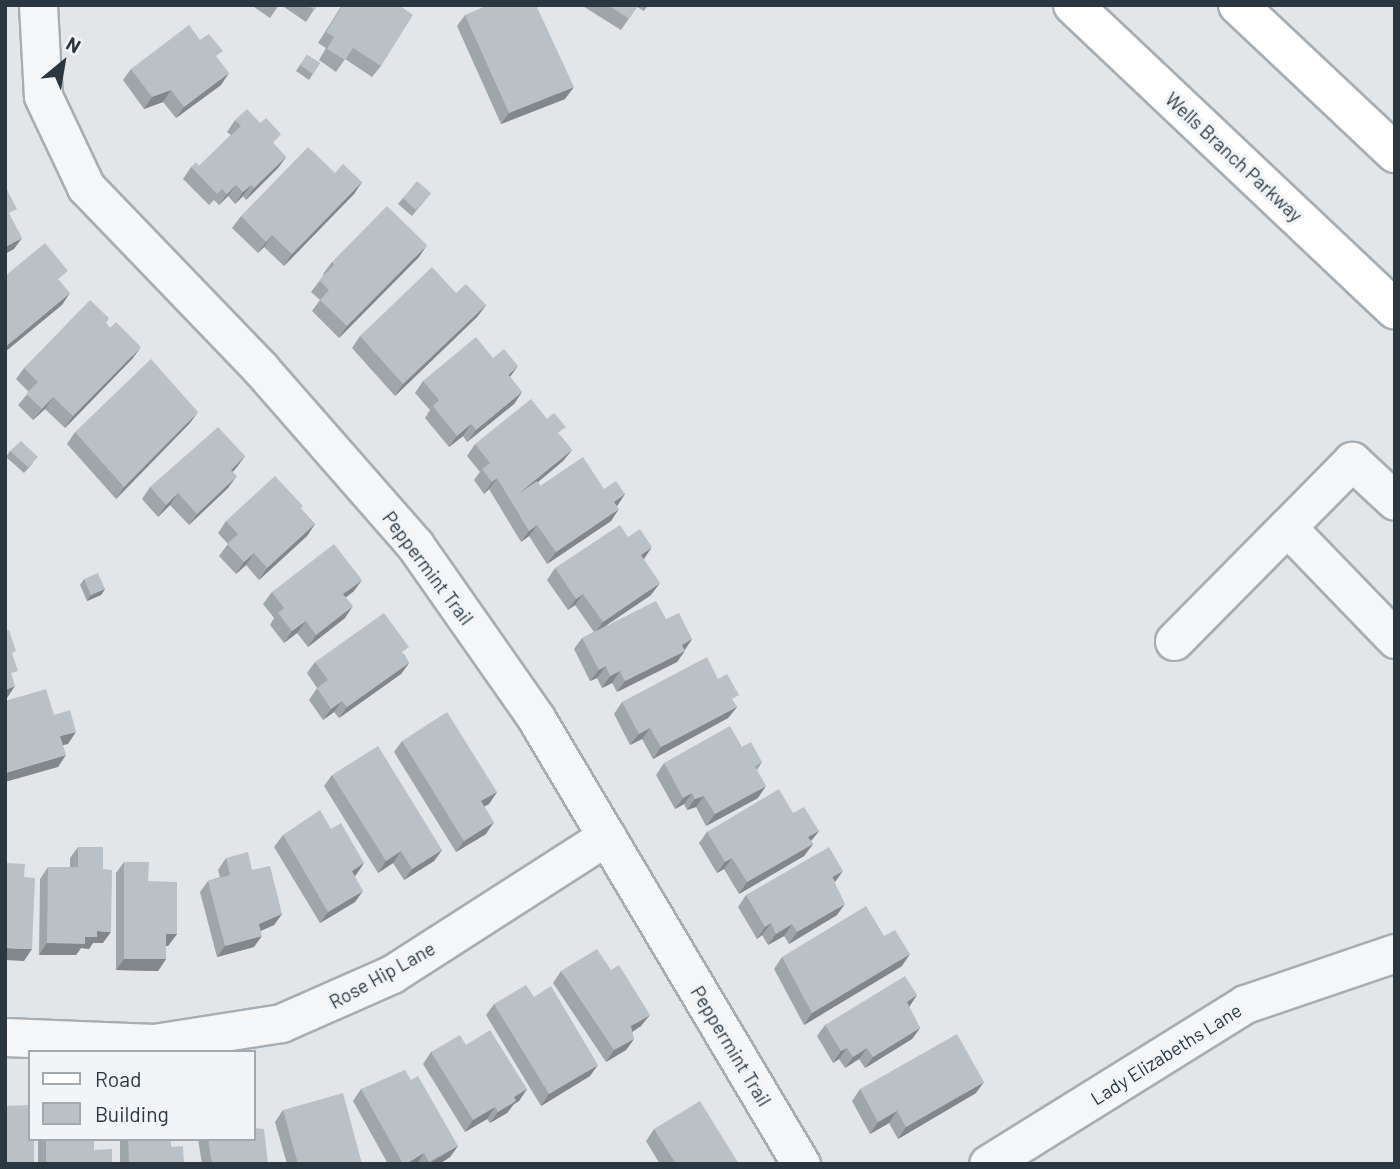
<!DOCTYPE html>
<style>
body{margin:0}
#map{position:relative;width:1400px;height:1169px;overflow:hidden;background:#e2e6e9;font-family:Barlow,sans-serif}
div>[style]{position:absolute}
.roads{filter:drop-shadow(2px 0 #a7aeb3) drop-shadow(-2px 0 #a7aeb3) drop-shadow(0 2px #a7aeb3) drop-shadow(0 -2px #a7aeb3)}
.minor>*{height:37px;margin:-18.5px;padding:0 18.5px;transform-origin:18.5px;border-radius:18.5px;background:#f4f6f8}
.major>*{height:38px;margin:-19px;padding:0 19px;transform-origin:19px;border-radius:19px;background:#fff}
.wall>*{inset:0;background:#9fa6aa}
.shaded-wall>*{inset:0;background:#82878b}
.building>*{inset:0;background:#b9c1c6}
span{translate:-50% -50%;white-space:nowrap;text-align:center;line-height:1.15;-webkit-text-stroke:7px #f1f5f7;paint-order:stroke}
.street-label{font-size:19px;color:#2b3740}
.frame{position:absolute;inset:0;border:7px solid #2b3740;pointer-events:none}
.legend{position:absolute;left:28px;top:1050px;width:228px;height:91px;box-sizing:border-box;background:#f1f5f7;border:2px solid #a2a9ae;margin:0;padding:9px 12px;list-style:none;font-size:21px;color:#2b3740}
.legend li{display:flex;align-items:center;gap:14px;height:35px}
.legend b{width:35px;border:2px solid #a2a9ae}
.north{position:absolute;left:28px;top:28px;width:70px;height:70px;-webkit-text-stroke:5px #f1f5f7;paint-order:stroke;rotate:30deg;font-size:19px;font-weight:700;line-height:28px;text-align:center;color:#2b3740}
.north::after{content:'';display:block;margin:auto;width:24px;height:32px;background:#2b3740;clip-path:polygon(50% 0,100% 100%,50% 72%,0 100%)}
</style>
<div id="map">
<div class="roads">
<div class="minor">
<i style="left:38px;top:5px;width:91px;rotate:86.9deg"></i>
<i style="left:43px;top:96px;width:101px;rotate:64.7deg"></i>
<i style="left:86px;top:187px;width:252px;rotate:46.1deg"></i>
<i style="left:261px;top:369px;width:234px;rotate:48.8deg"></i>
<i style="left:415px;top:545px;width:211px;rotate:55deg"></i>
<i style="left:536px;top:718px;width:519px;rotate:59.28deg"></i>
<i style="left:1395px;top:501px;width:59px;rotate:-137.1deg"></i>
<i style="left:1352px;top:461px;width:93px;rotate:134.6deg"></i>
<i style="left:1287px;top:527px;width:156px;rotate:46deg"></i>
<i style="left:1174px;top:641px;width:161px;rotate:-45.3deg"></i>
<i style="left:5px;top:1037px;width:149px;rotate:2.3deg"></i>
<i style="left:154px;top:1043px;width:129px;rotate:-8.9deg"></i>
<i style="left:281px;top:1023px;width:121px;rotate:-23.8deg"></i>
<i style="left:392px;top:974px;width:255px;rotate:-32.7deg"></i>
<i style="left:988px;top:1164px;width:303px;rotate:-31.9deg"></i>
<i style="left:1245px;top:1004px;width:158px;rotate:-18.8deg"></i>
</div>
<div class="major">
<i style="left:1073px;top:5px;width:443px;rotate:43.4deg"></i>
<i style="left:1238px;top:5px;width:216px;rotate:43.3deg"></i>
</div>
</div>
<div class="wall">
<i style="clip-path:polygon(251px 5px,279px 5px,270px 18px)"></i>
<i style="clip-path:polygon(281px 5px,317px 5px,306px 22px)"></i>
<i style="clip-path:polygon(342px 5px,399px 5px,381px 66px,372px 77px,345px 59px,336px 72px,319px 60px,326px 48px,318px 43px)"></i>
<i style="clip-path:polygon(581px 5px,648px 5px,644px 11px,637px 7px,621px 30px)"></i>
<i style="clip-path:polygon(465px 15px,565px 99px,501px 124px,457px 26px)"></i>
<i style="clip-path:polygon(200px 40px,218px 59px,221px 85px,176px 118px,163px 102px,144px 109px,123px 80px,131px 69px)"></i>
<i style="clip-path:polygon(307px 55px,320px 63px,309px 80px,296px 71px)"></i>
<i style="clip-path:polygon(235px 120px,274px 144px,286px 157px,278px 168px,246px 200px,243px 196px,235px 204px,228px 196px,219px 205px,214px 200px,209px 205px,183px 179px,191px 167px,199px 166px,231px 135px,227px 132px)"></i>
<i style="clip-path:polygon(335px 173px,362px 182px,354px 194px,284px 266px,264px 247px,258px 253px,232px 228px,241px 216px)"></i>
<i style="clip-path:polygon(431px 193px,412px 216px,398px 204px,403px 198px)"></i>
<i style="clip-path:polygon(419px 257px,339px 338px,312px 311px,320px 300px,311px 292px,324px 275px,323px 274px,332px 262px)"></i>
<i style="clip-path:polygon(456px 293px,486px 305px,477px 317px,395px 396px,352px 348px,360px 336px)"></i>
<i style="clip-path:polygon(106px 323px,133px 358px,65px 428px,45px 409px,33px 420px,18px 405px,29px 392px,16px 379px,24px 368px)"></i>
<i style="clip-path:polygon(510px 377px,522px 392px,514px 404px,467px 442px,463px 436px,449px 447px,425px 418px,430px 410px,415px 393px,423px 381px)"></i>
<i style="clip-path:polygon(190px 423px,116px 499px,67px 444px,75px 432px)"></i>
<i style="clip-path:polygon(560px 435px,572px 450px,563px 461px,538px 482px,540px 486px,604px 489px,625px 494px,617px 506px,611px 521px,547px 564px,529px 536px,521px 542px,489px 489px,484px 494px,474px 480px,480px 472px,467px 456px,475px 444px)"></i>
<i style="clip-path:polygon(10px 451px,33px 463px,24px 473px,6px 457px)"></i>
<i style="clip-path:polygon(245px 456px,233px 472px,228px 488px,189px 525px,170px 505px,158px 517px,142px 499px,150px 487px)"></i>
<i style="clip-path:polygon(301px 509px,315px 524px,307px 536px,259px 580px,246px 565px,236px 574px,219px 556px,228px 544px,218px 533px,226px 521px)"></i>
<i style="clip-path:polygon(644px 559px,651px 595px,605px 626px,666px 619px,692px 639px,677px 662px,617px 692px,612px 683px,602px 688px,597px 678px,590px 681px,574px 649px,582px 638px,594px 632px,575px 605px,568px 610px,547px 580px,555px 568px)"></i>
<i style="clip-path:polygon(84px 579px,105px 589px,101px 595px,87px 601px,80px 585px)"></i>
<i style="clip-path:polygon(354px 591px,346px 597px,345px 618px,308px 647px,297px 633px,284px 643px,270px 625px,274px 618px,263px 604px,272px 592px)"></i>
<i style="clip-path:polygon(404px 654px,409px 663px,401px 674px,339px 718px,334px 712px,323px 720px,309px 700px,317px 688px,307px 673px,315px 662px)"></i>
<i style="clip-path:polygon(718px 679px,737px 707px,728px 718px,653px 759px,642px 739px,630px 745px,614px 714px,622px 702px)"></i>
<i style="clip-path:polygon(402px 741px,497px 792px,489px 804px,484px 806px,486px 834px,456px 852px,394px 752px)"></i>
<i style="clip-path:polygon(742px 747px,762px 762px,757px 770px,758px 798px,706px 826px,696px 807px,687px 810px,684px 804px,675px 809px,656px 775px,664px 763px)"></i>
<i style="clip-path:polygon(332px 775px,442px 850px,434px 861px,404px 880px,393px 863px,378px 873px,324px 786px)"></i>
<i style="clip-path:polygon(793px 813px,819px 831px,811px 841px,813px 844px,804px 856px,739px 894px,724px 869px,717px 873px,699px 843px,707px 832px)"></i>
<i style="clip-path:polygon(331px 829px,364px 863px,355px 876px,355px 902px,320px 923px,274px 847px,283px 835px)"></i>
<i style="clip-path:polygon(78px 847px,103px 943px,93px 943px,89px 949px,81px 948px,76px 955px,39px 955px,40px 879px,48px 867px,70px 867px,70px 858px)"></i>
<i style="clip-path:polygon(226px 858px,282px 914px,274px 925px,261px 931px,254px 947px,217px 957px,200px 892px,208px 881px,220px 877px,218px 870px)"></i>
<i style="clip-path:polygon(124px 862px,148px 881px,177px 934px,168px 946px,166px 946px,166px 959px,158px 971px,116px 970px,116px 873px)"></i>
<i style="clip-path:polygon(835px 882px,837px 915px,789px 944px,784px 936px,768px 945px,762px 935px,757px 939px,738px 907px,746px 895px)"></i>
<i style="clip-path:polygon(884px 936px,902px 966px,804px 1025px,774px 969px,782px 957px)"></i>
<i style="clip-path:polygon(561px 971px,641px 1026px,632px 1032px,634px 1039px,626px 1050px,606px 1062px,553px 983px)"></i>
<i style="clip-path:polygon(917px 995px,909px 1007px,920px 1028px,912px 1039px,865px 1068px,859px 1059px,845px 1068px,839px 1059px,833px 1063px,817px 1036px,825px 1025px)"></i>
<i style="clip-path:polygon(534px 997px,590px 1076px,541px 1106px,486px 1015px,494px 1004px)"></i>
<i style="clip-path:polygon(466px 1045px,527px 1089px,519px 1101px,514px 1104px,507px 1113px,490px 1123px,487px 1119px,465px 1132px,423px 1064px,431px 1052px)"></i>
<i style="clip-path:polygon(411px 1080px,458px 1146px,450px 1157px,439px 1164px,388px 1164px,353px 1101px,361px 1089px)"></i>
<i style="clip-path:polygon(860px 1089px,976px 1093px,898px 1139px,889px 1123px,870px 1134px,852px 1101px)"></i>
<i style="clip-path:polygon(283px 1110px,362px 1164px,287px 1164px,275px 1122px)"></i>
<i style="clip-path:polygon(654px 1129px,739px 1164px,660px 1164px,646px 1141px)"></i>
<i style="clip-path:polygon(38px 1139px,94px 1139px,94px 1150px,112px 1164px,38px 1164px)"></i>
<i style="clip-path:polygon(120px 1139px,170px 1139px,171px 1147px,184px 1164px,120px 1164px)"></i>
<i style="clip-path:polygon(198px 1139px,254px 1139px,268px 1164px,202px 1164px)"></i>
</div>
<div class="shaded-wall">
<i style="clip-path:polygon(229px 73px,221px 85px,176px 118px,184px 107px)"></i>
<i style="clip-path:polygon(574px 87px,565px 99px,501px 124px,509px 113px)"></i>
<i style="clip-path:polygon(171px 90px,163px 102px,144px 109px,152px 97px)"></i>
<i style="clip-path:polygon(286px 157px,278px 168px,246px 200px,254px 188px)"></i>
<i style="clip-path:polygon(362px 182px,354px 194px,284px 266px,292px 254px)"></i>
<i style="clip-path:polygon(236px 185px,228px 196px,219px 205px,227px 194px)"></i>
<i style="clip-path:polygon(251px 185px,243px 196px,235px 204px,243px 192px)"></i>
<i style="clip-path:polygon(272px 235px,264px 247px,258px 253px,266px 242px)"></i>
<i style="clip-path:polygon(22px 238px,14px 249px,5px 254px,5px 247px)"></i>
<i style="clip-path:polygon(427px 245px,419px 257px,339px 338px,347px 326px)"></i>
<i style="clip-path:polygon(70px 293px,62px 305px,5px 352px,5px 347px)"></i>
<i style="clip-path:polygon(486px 305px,477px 317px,395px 396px,403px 384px)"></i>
<i style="clip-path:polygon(141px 347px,133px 358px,65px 428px,73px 416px)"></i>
<i style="clip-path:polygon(518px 366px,510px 377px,508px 375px)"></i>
<i style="clip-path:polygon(522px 392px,514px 404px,467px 442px,476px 430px)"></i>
<i style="clip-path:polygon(53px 397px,45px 409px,33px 420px,42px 409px)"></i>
<i style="clip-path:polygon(198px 412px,190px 423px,116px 499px,124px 487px)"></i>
<i style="clip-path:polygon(471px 424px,463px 436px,449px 447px,457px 436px)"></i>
<i style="clip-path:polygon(572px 450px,563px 461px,513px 503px,518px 494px)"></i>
<i style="clip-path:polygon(245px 456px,237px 467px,223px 481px,231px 470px)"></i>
<i style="clip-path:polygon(237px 476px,228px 488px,189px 525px,197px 514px)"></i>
<i style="clip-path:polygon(497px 478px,489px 489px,484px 494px,492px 482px)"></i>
<i style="clip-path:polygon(178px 493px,170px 505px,158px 517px,166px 505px)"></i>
<i style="clip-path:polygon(625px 494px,617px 506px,614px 502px)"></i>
<i style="clip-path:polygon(619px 509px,611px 521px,547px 564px,556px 552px)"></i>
<i style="clip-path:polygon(315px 524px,307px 536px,259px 580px,267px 568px)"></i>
<i style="clip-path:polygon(537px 525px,529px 536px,521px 542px,529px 531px)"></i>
<i style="clip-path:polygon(652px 547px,644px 559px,633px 566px,641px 555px)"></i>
<i style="clip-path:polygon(254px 553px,246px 565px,236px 574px,244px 562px)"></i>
<i style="clip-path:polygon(362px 580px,354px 591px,335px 606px,343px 594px)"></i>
<i style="clip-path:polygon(660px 583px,651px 595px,595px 633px,603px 622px)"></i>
<i style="clip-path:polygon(105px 589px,101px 595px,87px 601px,91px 595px)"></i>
<i style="clip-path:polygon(583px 594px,575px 605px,568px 610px,576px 599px)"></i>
<i style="clip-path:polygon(353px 606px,345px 618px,308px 647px,316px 635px)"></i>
<i style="clip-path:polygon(306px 621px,297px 633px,284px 643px,292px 631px)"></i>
<i style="clip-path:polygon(692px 639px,684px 651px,682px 645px)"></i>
<i style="clip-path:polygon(685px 651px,677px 662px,617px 692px,625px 681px)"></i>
<i style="clip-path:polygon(409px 663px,401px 674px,339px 718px,347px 707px)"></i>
<i style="clip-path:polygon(606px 666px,597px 678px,590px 681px,599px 670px)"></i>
<i style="clip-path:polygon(620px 671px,612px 683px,602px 688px,610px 676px)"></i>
<i style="clip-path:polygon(15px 686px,7px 698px,5px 699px,5px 690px)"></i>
<i style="clip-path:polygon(342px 701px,334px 712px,323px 720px,331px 709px)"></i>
<i style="clip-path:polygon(737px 707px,728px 718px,653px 759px,661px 747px)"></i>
<i style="clip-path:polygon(650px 728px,642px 739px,630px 745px,639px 734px)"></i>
<i style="clip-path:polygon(76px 732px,68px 744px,52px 748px,60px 736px)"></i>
<i style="clip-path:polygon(66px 755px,58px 767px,5px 782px,5px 773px)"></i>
<i style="clip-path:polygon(766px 786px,758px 798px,706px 826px,715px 814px)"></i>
<i style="clip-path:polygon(497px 792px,489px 804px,473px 813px,481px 801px)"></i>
<i style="clip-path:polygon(692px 793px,684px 804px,675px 809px,683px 798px)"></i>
<i style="clip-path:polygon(704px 796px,696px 807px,687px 810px,695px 799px)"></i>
<i style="clip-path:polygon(494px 822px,486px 834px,456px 852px,464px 841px)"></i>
<i style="clip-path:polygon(819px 831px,810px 842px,808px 837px)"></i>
<i style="clip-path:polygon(813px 844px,804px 856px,739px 894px,747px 882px)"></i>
<i style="clip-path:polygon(442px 850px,434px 861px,404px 880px,412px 869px)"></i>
<i style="clip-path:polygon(401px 851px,393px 863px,378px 873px,386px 861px)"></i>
<i style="clip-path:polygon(732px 858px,724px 869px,717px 873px,725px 862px)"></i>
<i style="clip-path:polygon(364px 863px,356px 875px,344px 882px,352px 871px)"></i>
<i style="clip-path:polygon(843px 871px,835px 882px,832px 877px)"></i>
<i style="clip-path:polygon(363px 891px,355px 902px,320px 923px,328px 912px)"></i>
<i style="clip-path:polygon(845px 904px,837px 915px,789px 944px,797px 932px)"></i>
<i style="clip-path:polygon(282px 914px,274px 925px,251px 935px,259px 924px)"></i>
<i style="clip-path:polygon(771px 923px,762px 935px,757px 939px,765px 927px)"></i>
<i style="clip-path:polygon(792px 924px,784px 936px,768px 945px,776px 934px)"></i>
<i style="clip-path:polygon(97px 931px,111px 932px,103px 943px,93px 943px,89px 949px,81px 948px,76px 955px,39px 955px,47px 943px,85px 937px)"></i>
<i style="clip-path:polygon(166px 934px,177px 934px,168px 946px,157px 946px)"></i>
<i style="clip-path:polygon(262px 936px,254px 947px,217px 957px,225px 946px)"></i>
<i style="clip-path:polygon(5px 948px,32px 949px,24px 961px,5px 960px)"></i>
<i style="clip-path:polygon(910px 954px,902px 966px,804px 1025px,812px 1013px)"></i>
<i style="clip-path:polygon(124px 959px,166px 959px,158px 971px,116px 970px)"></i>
<i style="clip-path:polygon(917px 995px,909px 1007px,907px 1002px)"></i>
<i style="clip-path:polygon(650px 1015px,641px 1026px,623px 1038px,631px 1026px)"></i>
<i style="clip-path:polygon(920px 1028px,912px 1039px,865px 1068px,873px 1057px)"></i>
<i style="clip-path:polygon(634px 1039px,626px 1050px,606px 1062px,614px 1050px)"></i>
<i style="clip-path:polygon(847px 1048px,839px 1059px,833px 1063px,841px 1051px)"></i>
<i style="clip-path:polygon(867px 1048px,859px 1059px,845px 1068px,853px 1057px)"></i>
<i style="clip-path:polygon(598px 1065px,590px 1076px,541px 1106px,549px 1094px)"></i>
<i style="clip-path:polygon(984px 1082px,976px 1093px,898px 1139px,906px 1127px)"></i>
<i style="clip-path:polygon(527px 1089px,519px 1101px,514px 1104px,507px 1113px,490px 1123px,498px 1112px,514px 1097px)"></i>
<i style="clip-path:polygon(495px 1107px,487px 1119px,465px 1132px,473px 1120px)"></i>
<i style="clip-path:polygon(897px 1111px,889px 1123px,870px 1134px,878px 1122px)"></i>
<i style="clip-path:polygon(458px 1146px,450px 1157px,439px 1164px,428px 1164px)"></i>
<i style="clip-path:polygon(424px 1153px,417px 1164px,406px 1164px)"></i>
</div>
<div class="building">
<i style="clip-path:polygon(307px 5px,317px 5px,315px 10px)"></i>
<i style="clip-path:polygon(343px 5px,399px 5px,413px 15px,381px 66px,353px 48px,345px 60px,327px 49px,334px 37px,326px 32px)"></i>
<i style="clip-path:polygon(488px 5px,536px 5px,574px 87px,509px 113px,465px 15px)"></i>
<i style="clip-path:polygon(608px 5px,638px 5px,629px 19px)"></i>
<i style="clip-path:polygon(189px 25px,200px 40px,209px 34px,223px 51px,216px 56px,229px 73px,184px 107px,171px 90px,152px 97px,131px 69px)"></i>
<i style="clip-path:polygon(307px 55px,320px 63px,313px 74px,300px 65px)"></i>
<i style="clip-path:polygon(247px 109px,260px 123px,266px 118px,281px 134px,273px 143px,286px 157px,254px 188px,251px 185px,243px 192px,236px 185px,227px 194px,222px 189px,217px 194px,191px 167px,196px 162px,199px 166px,241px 126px,235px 120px)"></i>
<i style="clip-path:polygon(308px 147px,335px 173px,343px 164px,362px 182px,292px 254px,272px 235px,266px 242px,241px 216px)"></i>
<i style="clip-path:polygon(417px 181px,431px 193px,416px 210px,403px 198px)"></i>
<i style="clip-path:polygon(5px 186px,17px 209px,9px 213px,22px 238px,5px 247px)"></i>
<i style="clip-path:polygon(387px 206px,427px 245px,347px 326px,320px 300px,329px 290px,319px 280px,334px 265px,332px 262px)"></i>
<i style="clip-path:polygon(45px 243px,68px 271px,58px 279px,70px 293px,5px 347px,5px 276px)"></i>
<i style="clip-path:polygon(432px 267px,456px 293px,466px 284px,486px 305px,403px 384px,360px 336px)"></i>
<i style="clip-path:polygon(90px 300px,109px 318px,106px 323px,110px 328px,116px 322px,141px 347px,73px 416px,53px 397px,42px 409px,26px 394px,38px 382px,24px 368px)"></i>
<i style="clip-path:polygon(476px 337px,493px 358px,504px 349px,518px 366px,508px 375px,522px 392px,476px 430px,471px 424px,457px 436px,433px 406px,439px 400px,423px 381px)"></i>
<i style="clip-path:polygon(151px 359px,198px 412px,124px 487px,75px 432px)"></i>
<i style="clip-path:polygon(531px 399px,547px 419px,554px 413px,566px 427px,558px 433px,572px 450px,518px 494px,537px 481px,540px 486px,583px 457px,604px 489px,616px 481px,625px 494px,614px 502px,619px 509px,556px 552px,537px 525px,529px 531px,497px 478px,492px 482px,482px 469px,490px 463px,475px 444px)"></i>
<i style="clip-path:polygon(218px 427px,245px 456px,231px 470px,237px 476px,197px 514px,178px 493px,166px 505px,150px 487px)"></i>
<i style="clip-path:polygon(21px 441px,38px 457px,28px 467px,10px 451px)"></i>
<i style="clip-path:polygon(275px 476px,303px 506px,300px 509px,315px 524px,267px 568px,254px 553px,244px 562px,227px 544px,238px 534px,226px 521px)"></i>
<i style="clip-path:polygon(620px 525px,628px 537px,640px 529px,652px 547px,641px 555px,660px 583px,603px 622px,583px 594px,576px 599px,555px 568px)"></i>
<i style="clip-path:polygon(334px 544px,362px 580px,343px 594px,353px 606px,316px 635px,306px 621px,292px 631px,278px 613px,284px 608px,272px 592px)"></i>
<i style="clip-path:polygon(98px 573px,105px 589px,91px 595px,84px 579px)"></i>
<i style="clip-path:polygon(656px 601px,666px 619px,679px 613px,692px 639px,682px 645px,685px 651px,625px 681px,620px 671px,610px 676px,606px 666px,599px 670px,582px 638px)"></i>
<i style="clip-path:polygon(384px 613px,409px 647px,402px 652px,409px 663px,347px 707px,342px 701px,331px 709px,317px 688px,328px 680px,315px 662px)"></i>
<i style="clip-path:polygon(9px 630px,16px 651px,12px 653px,18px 671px,11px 673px,15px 686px,5px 690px,5px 631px)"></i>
<i style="clip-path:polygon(707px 657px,718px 679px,727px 674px,739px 695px,732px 699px,737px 707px,661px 747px,650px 728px,639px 734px,622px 702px)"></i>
<i style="clip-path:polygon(46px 689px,54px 715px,70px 710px,76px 732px,60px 736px,66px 755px,5px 773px,5px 701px)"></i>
<i style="clip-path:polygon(447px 712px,497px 792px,481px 801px,494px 822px,464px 841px,402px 741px)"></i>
<i style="clip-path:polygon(730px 726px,742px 747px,751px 742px,762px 762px,755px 766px,766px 786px,715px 814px,704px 796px,695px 799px,692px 793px,683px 798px,664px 763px)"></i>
<i style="clip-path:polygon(378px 746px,442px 850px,412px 869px,401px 851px,386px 861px,332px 775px)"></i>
<i style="clip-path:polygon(779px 789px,793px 813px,804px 807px,819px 831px,808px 837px,813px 844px,747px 882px,732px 858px,725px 862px,707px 832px)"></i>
<i style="clip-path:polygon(320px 810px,331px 829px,341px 823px,364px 863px,352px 871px,363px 891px,328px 912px,283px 835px)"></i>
<i style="clip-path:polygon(78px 847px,103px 847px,103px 869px,112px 870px,111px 932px,97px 931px,97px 937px,85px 937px,85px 944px,47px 943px,48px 867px,78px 867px)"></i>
<i style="clip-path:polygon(829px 847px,843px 871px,832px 877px,845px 904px,797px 932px,792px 924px,776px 934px,771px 923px,765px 927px,746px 895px)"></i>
<i style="clip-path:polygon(248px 852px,252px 870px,270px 866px,282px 914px,259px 924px,262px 936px,225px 946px,208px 881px,230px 875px,226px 858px)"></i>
<i style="clip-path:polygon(124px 862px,149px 862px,148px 881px,177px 882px,177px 934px,166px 934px,166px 959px,124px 959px)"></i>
<i style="clip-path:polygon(5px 863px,25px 864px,24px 877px,35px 878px,32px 949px,5px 948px)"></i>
<i style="clip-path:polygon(866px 906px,884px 936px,895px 930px,910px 954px,812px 1013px,782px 957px)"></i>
<i style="clip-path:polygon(597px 949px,611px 970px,619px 965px,650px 1015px,631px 1026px,634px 1039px,614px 1050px,561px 971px)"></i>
<i style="clip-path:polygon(905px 976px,917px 995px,907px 1002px,920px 1028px,873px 1057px,867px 1048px,853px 1057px,847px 1048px,841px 1051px,825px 1025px)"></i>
<i style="clip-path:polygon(526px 985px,534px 997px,551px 986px,598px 1065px,549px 1094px,494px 1004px)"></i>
<i style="clip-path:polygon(490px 1030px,527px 1089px,514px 1097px,516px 1101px,498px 1112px,495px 1107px,473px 1120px,431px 1052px,460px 1035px,466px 1045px)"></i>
<i style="clip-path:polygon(957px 1034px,984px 1082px,906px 1127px,897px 1111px,878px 1122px,860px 1089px)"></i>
<i style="clip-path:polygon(405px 1070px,411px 1080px,418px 1076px,458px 1146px,429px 1162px,424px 1153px,406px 1164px,403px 1164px,361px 1089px)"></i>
<i style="clip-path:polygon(343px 1093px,362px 1164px,298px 1164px,283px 1110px)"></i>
<i style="clip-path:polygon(700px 1101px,739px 1164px,676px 1164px,654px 1129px)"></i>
<i style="clip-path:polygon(30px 1105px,30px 1139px,34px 1139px,34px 1164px,5px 1164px,5px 1106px)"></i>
<i style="clip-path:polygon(254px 1128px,264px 1129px,268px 1164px,212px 1164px,208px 1139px,254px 1139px)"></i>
<i style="clip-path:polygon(46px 1139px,94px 1139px,94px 1150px,112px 1149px,112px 1164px,46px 1164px)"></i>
<i style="clip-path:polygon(128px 1139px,170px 1139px,171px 1147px,183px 1146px,184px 1164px,129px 1164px)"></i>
</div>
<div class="street-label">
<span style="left:1234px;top:157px;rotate:43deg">Wells Branch Parkway</span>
<span style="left:428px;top:568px;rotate:53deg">Peppermint Trail</span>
<span style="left:382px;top:975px;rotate:-29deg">Rose Hip Lane</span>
<span style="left:731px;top:1046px;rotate:59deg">Peppermint Trail</span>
<span style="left:1166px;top:1054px;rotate:-32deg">Lady Elizabeths Lane</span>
</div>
<div class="frame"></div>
<ul class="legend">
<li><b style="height:9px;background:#fff"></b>Road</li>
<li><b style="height:19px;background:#b9c1c6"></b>Building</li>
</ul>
<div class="north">N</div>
</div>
